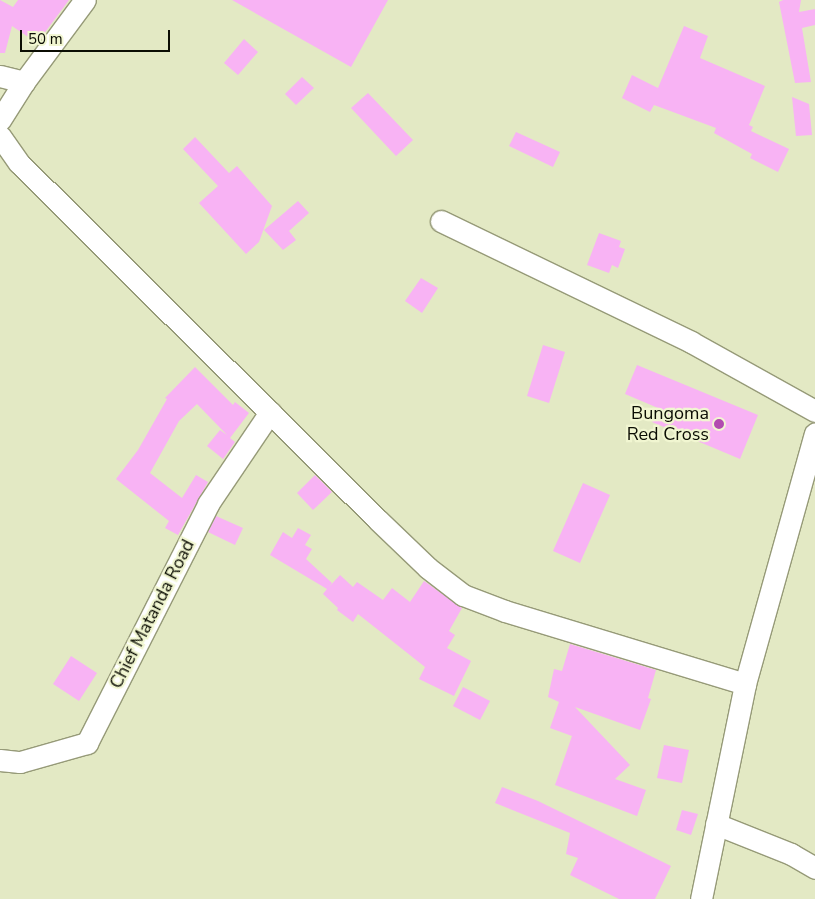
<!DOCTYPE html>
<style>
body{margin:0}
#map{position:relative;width:815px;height:899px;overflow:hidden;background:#e3e9c4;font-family:"Nunito Sans",sans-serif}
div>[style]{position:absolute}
.building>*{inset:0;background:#f8b3f4}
.roads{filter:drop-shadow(1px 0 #969a78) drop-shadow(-1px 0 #969a78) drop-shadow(0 1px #969a78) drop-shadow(0 -1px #969a78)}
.minor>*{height:21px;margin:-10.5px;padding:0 10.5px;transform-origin:10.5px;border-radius:10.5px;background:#fff}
.dots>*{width:14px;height:14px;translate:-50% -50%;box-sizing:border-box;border:2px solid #f1f6d1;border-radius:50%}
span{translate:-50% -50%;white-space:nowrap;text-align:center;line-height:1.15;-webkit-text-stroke:4.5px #f1f6d1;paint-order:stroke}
.poi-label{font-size:18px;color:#0b0d03}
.right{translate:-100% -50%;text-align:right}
.street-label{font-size:18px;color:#0b0d03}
.scale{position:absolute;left:20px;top:30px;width:150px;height:22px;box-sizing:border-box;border:2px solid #0b0d03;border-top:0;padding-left:6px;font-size:15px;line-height:18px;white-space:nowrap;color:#0b0d03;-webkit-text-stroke:4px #f1f6d1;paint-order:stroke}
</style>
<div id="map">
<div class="building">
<i style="clip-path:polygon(0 0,13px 7px,18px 0,69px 0,37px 43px,12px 26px,5px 53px,0 53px)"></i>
<i style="clip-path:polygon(232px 0,388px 0,351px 67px)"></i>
<i style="clip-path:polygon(783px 0,801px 0,799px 12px,815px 9px,815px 25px,802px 28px,811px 82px,795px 83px,779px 2px)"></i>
<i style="clip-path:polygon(684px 26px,708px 36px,700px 58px,765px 86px,749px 125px,753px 127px,751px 131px,789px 149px,778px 172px,750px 158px,752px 154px,714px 133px,716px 128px,654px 105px,650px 112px,622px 98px,632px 75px,658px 88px)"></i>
<i style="clip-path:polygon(244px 39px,258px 52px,238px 75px,224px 63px)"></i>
<i style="clip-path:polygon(302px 77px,314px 88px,296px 105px,285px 94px)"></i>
<i style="clip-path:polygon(368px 93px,413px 140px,396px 156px,351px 108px)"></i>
<i style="clip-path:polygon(792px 97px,809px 104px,812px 135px,796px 136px)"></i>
<i style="clip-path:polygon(516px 132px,560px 152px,553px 167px,509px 146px)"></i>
<i style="clip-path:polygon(195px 137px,229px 173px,237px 166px,272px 206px,259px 242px,246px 254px,199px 203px,218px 186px,183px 149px)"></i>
<i style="clip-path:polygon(298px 201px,309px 213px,289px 231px,296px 240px,283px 250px,264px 230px)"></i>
<i style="clip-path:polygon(599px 233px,621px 241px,619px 247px,625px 249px,618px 268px,612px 265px,609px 273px,587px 265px)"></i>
<i style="clip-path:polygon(421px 278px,438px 288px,422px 313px,405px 301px)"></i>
<i style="clip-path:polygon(543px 345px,565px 352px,549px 403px,527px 396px)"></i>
<i style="clip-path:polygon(637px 365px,758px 415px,740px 459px,652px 422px,658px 408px,625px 394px)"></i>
<i style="clip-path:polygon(195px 367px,233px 405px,235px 402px,249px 413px,230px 438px,235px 442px,223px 459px,207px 446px,220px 430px,227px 435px,197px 404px,179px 421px,150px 473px,182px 498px,196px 475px,208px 482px,178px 535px,165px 528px,169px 521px,116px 479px,138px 450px,167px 399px,165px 398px)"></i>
<i style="clip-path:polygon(315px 475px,332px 492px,313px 510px,297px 493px)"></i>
<i style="clip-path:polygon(583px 483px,610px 495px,580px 563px,553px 551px)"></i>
<i style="clip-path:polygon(216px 516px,243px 528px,235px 545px,208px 532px)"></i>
<i style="clip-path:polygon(298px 528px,311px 535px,305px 545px,312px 549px,306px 559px,332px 583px,329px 587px,340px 575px,353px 587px,357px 582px,383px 600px,392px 588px,410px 602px,424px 581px,462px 608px,449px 631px,455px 635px,447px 648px,471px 661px,454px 696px,419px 679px,425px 667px,358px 614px,353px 622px,337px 610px,338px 608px,323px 594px,327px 589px,270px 555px,283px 532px,292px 538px)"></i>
<i style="clip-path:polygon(570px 644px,656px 670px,648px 698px,651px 699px,640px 730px,575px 707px,630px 765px,615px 779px,646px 790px,637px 816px,555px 785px,572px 736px,550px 728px,559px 702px,548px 697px,554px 669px,562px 671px)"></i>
<i style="clip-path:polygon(71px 656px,97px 673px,79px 701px,53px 684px)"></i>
<i style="clip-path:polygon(463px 687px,490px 701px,480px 720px,453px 706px)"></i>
<i style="clip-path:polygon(664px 745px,689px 750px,682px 783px,657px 778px)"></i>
<i style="clip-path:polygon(502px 787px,538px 801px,671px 866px,655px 899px,619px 899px,570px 875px,578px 858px,566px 854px,570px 833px,495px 803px)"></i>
<i style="clip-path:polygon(682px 810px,698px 814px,691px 835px,676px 830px)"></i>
</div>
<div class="roads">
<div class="minor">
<i style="left:0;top:76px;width:25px;rotate:14deg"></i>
<i style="left:0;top:120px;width:45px;rotate:-57.7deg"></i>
<i style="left:24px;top:82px;width:102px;rotate:-53.4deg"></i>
<i style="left:0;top:136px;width:33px;rotate:55deg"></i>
<i style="left:19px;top:163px;width:506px;rotate:44.84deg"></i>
<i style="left:378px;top:520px;width:69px;rotate:43.8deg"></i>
<i style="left:428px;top:568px;width:44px;rotate:37.6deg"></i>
<i style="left:463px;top:595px;width:45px;rotate:20.9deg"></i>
<i style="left:505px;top:611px;width:251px;rotate:16.9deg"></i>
<i style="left:441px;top:221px;width:278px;rotate:25.8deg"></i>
<i style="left:691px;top:342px;width:142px;rotate:29.1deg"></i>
<i style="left:0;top:760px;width:20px;rotate:6deg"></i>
<i style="left:20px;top:762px;width:70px;rotate:-15.8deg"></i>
<i style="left:87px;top:743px;width:268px;rotate:-63.1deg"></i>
<i style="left:208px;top:504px;width:111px;rotate:-56deg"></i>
<i style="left:716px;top:824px;width:81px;rotate:21.8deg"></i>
<i style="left:791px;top:854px;width:28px;rotate:30deg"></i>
<i style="left:701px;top:899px;width:219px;rotate:-78.4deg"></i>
<i style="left:745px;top:684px;width:260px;rotate:-74.4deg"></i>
</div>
</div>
<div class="dots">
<i style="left:719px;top:424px;background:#b24baf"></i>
</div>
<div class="poi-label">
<span class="right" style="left:709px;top:424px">Bungoma<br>Red Cross</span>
</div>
<div class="street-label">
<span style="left:152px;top:614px;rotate:-63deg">Chief Matanda Road</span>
</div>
<div class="scale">50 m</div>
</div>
